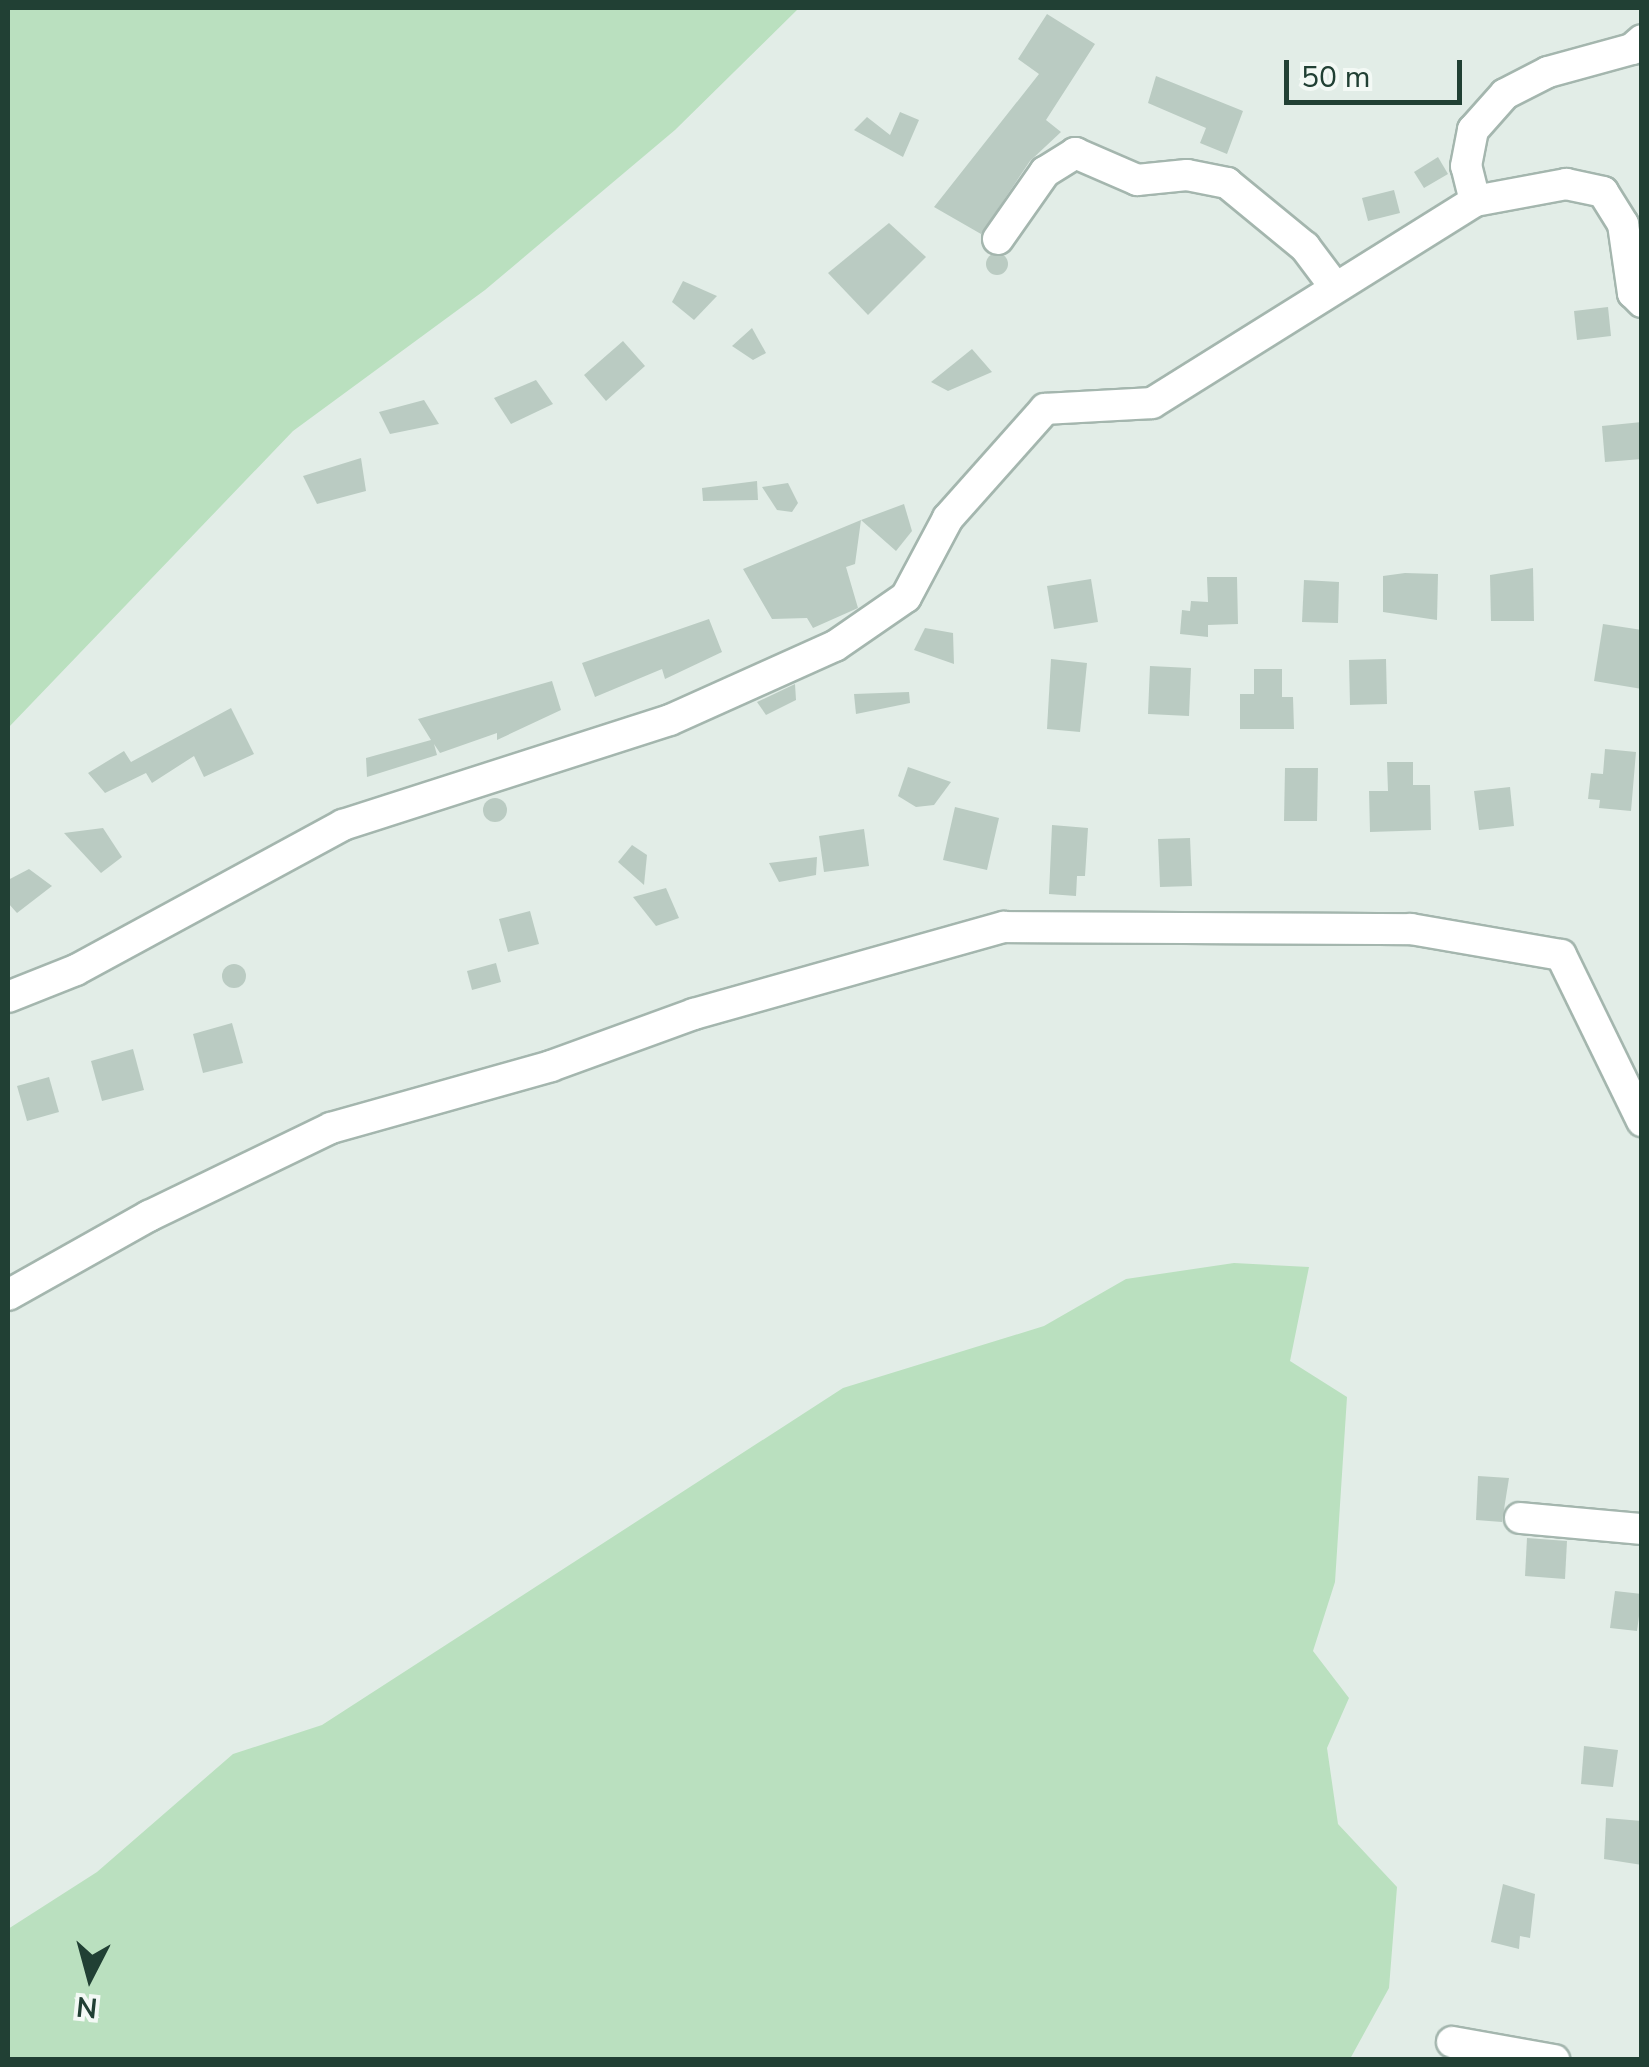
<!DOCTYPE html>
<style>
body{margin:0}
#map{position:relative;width:1649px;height:2067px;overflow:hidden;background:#e2ede7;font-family:"Nunito Sans",sans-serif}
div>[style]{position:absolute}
.green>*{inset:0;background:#bae0bf}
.building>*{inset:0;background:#bacbc2}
.round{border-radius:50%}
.roads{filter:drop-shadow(2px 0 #a4b6ae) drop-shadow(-2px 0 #a4b6ae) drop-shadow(0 2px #a4b6ae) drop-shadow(0 -2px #a4b6ae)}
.minor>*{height:30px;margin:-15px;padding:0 15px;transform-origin:15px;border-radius:15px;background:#fff}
span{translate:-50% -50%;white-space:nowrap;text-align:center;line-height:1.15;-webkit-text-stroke:8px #f3f9f5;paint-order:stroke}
.frame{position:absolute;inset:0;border:10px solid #214034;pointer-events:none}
.north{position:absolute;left:40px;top:1927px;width:100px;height:100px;-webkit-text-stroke:8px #f3f9f5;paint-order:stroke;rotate:186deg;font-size:28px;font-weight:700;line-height:40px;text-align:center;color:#214034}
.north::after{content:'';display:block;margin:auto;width:35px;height:45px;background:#214034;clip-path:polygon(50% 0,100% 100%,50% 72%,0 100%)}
.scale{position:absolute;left:1284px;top:60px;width:178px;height:45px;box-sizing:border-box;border:5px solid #214034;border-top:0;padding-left:12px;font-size:30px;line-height:35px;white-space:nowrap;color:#214034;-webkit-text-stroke:8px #f3f9f5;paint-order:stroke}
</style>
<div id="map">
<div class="green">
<i style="clip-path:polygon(8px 8px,799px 8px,675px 130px,485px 290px,293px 431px,8px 728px)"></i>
<i style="clip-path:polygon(1234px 1263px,1309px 1267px,1290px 1361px,1347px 1397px,1335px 1582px,1313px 1651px,1349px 1698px,1327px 1748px,1338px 1824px,1397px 1887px,1389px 1988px,1350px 2059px,8px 2059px,8px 1929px,97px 1872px,233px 1754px,322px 1725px,843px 1388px,1044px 1326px,1126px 1279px)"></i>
</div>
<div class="building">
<i style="clip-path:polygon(1047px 14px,1095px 44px,1046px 120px,1061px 132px,1030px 161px,981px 234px,934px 207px,1039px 74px,1018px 59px)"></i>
<i style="clip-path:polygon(1156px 76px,1243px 111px,1227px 154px,1200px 143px,1206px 128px,1148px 103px)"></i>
<i style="clip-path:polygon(900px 112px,919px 120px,903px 157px,854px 130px,867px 117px,890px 135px)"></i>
<i style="clip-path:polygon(1438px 157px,1448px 174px,1424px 188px,1414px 172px)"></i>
<i style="clip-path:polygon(1394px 190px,1400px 213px,1368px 221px,1362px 198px)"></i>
<i style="clip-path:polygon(889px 223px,926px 257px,868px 315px,828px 273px)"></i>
<i class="round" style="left:986px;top:253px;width:22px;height:22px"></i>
<i style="clip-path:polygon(683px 281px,717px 296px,694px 320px,672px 302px)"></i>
<i style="clip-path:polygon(1608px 307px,1611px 336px,1577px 340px,1574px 311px)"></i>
<i style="clip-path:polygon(752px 328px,766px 353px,753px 360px,732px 346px)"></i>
<i style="clip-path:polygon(623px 341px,645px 366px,606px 401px,584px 375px)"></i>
<i style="clip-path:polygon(972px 349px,992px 372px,948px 391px,931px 382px)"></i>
<i style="clip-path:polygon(536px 380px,553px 404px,511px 424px,494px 398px)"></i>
<i style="clip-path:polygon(424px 400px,439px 424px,390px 434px,379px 412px)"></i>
<i style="clip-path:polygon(1642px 422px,1642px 459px,1605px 462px,1602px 426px)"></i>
<i style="clip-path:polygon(361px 458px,366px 491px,317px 504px,303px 476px)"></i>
<i style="clip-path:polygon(757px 481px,758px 500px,703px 501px,702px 488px)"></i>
<i style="clip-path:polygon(788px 483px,798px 503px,792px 512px,777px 510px,762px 487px)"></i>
<i style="clip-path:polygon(904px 504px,912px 531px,896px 551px,861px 520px)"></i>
<i style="clip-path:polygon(861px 520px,855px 564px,846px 567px,858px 608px,813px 628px,807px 618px,772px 619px,743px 569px)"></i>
<i style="clip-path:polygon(1533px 568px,1534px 621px,1491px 621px,1490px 575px)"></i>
<i style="clip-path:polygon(1405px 573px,1438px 574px,1437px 620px,1383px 612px,1383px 576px)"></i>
<i style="clip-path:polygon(1207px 577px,1237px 577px,1238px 624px,1208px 625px,1208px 637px,1180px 634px,1182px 610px,1190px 611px,1191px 601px,1208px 602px)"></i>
<i style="clip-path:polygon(1091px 579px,1098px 622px,1054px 629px,1047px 586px)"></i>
<i style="clip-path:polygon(1304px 580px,1339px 582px,1338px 623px,1302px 622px)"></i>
<i style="clip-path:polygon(709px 619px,722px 652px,665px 679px,662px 669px,595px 697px,582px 663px)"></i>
<i style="clip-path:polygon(1603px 624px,1642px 630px,1642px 689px,1594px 681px)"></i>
<i style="clip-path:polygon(925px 628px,953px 633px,954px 664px,914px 650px)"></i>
<i style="clip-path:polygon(1051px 659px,1087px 663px,1080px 732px,1047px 729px)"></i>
<i style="clip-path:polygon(1386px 659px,1387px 704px,1350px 705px,1349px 660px)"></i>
<i style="clip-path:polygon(1150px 666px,1191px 668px,1189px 716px,1148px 714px)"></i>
<i style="clip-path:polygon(1254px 669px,1282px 669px,1282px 697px,1293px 697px,1294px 729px,1240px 729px,1240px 694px,1254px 694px)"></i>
<i style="clip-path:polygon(552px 681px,561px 710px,497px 740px,497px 733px,440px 753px,434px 744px,437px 755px,367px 777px,366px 758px,431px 740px,418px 719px)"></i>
<i style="clip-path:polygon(795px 684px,796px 700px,766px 715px,757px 702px)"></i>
<i style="clip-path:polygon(909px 692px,910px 703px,856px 714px,854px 694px)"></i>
<i style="clip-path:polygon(231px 708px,254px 754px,204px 777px,194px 756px,152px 783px,146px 773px,105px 793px,88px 773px,124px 751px,131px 762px)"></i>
<i style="clip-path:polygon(1605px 749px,1636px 752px,1631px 811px,1599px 808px,1600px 800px,1588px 799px,1591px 773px,1603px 774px)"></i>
<i style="clip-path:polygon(1387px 762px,1413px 762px,1413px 785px,1430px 785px,1431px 830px,1370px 832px,1369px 791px,1388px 791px)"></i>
<i style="clip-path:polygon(908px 767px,951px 782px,934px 805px,916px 807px,898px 796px)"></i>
<i style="clip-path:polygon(1285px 768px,1318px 768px,1317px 821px,1284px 821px)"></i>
<i style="clip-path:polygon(1510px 787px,1514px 826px,1479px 830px,1474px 791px)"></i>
<i class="round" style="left:483px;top:798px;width:24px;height:24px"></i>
<i style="clip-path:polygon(955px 807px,999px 818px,987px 870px,943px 860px)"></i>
<i style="clip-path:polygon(1052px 825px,1088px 828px,1085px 876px,1077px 876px,1076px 896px,1049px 894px)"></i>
<i style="clip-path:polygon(103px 828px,122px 857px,101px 873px,64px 833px)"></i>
<i style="clip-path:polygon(864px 829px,869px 866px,824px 872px,819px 836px)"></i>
<i style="clip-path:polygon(1190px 838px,1192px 886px,1160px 887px,1158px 839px)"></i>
<i style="clip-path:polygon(632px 845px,647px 855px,644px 885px,618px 862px)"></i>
<i style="clip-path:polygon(817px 857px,816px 875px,779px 882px,769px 863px)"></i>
<i style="clip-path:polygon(29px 869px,52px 886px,17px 913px,8px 903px,8px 880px)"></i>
<i style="clip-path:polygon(666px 888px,679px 918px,656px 926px,633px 897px)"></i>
<i style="clip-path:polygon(530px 911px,539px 944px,508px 952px,499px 919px)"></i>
<i style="clip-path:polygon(496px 963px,501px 982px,472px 990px,467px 971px)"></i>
<i class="round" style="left:222px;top:964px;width:24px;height:24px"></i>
<i style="clip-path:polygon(232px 1023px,243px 1063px,203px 1073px,193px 1034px)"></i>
<i style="clip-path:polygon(133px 1049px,144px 1090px,102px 1101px,91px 1061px)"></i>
<i style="clip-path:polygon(49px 1077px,59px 1112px,27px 1121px,17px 1086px)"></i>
<i style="clip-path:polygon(1478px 1476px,1509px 1478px,1502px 1522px,1476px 1520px)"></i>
<i style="clip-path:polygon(1527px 1538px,1567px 1541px,1565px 1579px,1525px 1576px)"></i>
<i style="clip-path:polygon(1615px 1591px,1642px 1594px,1637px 1631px,1610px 1628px)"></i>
<i style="clip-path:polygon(1584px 1746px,1618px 1750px,1613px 1787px,1581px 1784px)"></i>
<i style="clip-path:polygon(1606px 1818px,1642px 1821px,1642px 1865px,1604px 1859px)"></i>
<i style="clip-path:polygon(1503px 1884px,1535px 1894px,1530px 1938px,1520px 1936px,1519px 1949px,1491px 1942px)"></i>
</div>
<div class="roads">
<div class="minor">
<i style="left:1475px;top:201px;width:36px;rotate:-104deg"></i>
<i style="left:1466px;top:166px;width:37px;rotate:-79deg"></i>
<i style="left:1473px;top:130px;width:48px;rotate:-48.4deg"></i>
<i style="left:1505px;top:94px;width:48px;rotate:-27.1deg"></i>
<i style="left:1548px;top:72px;width:87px;rotate:-15.3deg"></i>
<i style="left:1632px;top:49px;width:13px;rotate:-42deg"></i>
<i style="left:998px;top:239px;width:82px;rotate:-55deg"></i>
<i style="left:1045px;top:172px;width:36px;rotate:-32deg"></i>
<i style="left:1075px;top:153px;width:68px;rotate:23.5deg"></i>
<i style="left:1137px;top:180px;width:50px;rotate:-5.7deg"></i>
<i style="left:1187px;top:175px;width:41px;rotate:11.3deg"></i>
<i style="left:1227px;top:183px;width:101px;rotate:39.4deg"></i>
<i style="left:1305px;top:247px;width:50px;rotate:53.1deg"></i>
<i style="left:8px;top:997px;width:73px;rotate:-21.7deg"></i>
<i style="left:76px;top:970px;width:304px;rotate:-28.5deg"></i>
<i style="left:343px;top:825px;width:343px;rotate:-17.8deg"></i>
<i style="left:670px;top:720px;width:181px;rotate:-24.2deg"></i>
<i style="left:835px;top:646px;width:86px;rotate:-34.6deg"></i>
<i style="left:906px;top:597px;width:89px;rotate:-62deg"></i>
<i style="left:948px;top:518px;width:146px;rotate:-48.3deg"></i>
<i style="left:1045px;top:409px;width:107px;rotate:-3.2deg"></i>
<i style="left:1152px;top:403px;width:381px;rotate:-32deg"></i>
<i style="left:1475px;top:201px;width:93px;rotate:-10.6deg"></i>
<i style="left:1566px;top:184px;width:38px;rotate:12deg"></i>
<i style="left:1603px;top:192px;width:38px;rotate:58deg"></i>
<i style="left:1623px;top:224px;width:70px;rotate:81.8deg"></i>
<i style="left:1633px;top:293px;width:13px;rotate:45deg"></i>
<i style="left:8px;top:1295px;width:162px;rotate:-29.3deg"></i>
<i style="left:149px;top:1216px;width:202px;rotate:-25.8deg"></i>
<i style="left:331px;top:1128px;width:229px;rotate:-15.7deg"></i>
<i style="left:551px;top:1066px;width:152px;rotate:-20deg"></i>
<i style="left:694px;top:1014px;width:322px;rotate:-15.7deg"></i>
<i style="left:1004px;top:927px;width:407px;rotate:0.3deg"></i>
<i style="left:1411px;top:929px;width:152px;rotate:9.8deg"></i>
<i style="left:1561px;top:955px;width:185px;rotate:64deg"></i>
<i style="left:1520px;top:1518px;width:122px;rotate:5.2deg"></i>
<i style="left:1452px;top:2042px;width:104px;rotate:10deg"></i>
</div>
</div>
<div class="frame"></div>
<div class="north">N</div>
<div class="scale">50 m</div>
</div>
